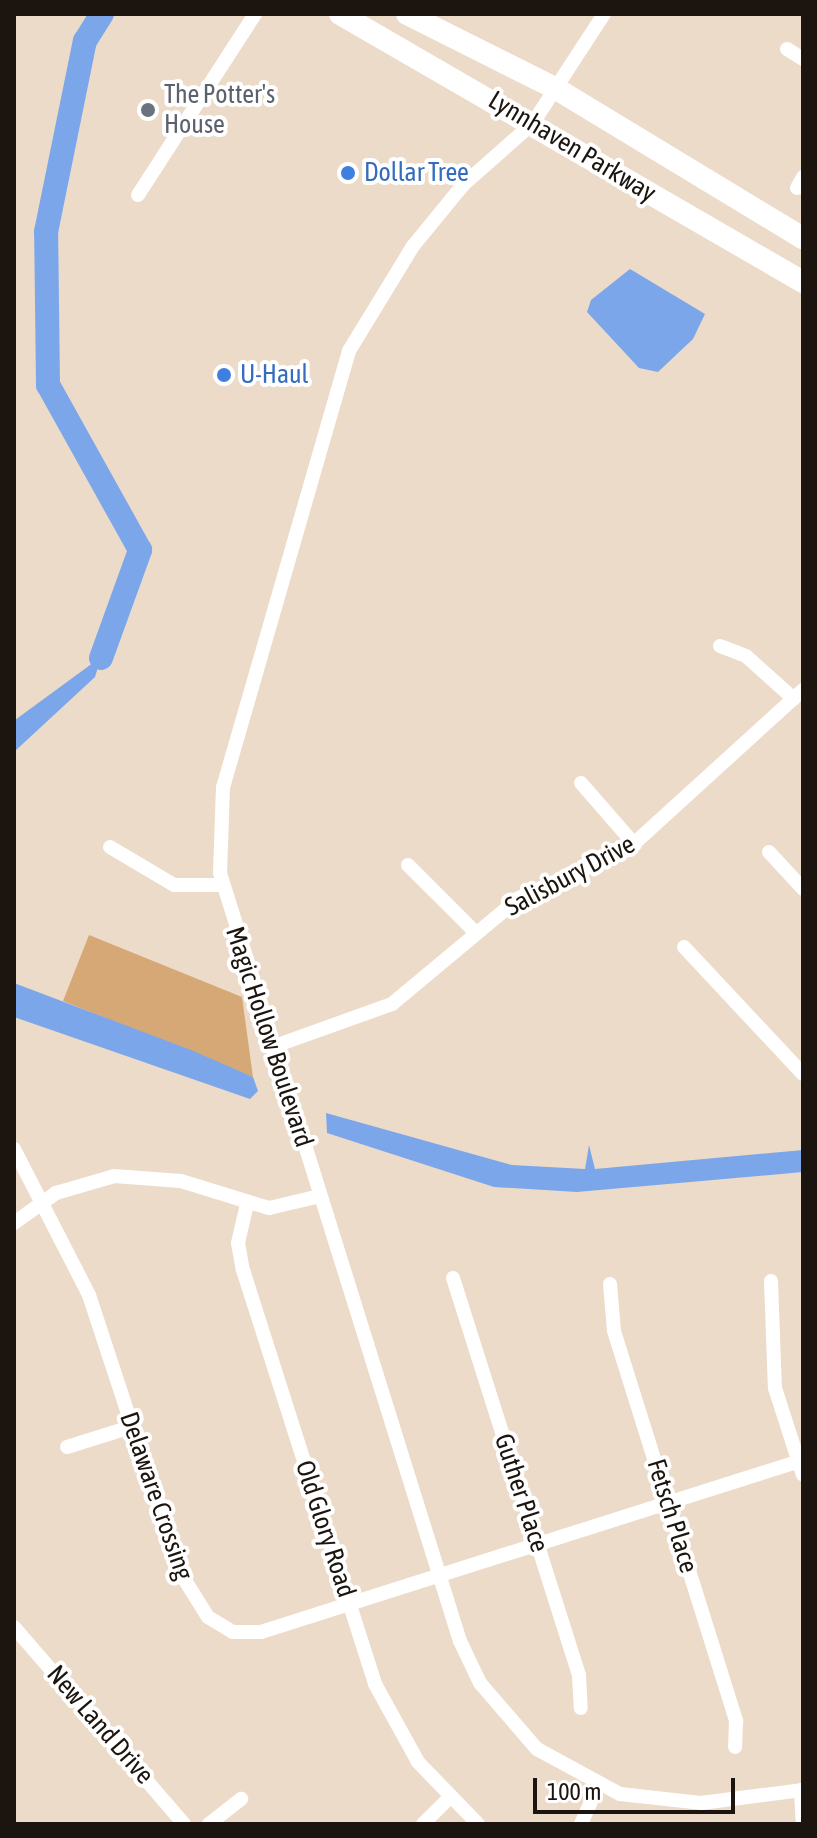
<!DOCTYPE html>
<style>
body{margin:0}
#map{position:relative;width:817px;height:1838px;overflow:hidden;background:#eddbc9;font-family:"Asap Condensed",sans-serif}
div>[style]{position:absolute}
.green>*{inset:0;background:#d6a876}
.water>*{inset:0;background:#7ba7ea}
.river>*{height:24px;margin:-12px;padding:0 12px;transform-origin:12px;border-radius:12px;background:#7ba7ea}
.street>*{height:14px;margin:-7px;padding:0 7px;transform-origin:7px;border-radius:7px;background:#fff}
.secondary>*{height:22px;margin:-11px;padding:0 11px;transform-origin:11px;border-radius:11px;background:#fff}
.dots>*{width:22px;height:22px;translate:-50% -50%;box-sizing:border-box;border:4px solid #fff;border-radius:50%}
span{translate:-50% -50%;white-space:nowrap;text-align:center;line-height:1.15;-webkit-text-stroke:8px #fff;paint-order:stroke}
.worship-label{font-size:26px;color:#5b616d}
.left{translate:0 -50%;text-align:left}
.street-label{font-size:26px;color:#1c150f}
.shop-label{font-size:26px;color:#366cbe}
.frame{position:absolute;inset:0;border:16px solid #1c150f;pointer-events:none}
.scale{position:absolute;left:533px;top:1778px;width:202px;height:36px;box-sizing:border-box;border:4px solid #1c150f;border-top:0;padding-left:10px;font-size:24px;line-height:28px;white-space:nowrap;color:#1c150f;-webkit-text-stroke:6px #fff;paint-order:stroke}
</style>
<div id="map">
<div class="green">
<i style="clip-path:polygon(89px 935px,242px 997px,253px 1077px,63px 1001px)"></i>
</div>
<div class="water">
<i style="clip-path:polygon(630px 269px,705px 314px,693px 339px,658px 372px,639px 368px,587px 312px,591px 300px)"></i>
<i style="clip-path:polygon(101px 657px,95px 677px,14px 752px,15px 720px)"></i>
<i style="clip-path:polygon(14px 983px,191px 1050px,253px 1077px,258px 1091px,250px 1099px,14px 1017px)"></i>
<i style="clip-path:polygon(326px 1113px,512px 1165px,585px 1169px,589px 1145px,595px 1169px,803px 1150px,803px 1172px,577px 1192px,494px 1187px,327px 1133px)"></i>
</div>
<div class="river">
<i style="left:101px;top:658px;width:115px;rotate:-70.1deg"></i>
<i style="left:140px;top:550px;width:189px;rotate:-119.1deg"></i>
<i style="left:48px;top:385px;width:153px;rotate:-90.7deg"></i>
<i style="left:46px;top:232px;width:195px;rotate:-78.5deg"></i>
<i style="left:85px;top:41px;width:32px;rotate:-58deg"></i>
</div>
<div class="street">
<i style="left:604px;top:14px;width:130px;rotate:123.1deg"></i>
<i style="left:533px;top:123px;width:94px;rotate:138.5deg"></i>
<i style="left:463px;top:185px;width:79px;rotate:129.3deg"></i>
<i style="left:413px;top:246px;width:123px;rotate:121.4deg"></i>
<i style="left:349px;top:351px;width:454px;rotate:106.1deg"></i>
<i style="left:223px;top:787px;width:86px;rotate:92deg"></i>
<i style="left:220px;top:873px;width:805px;rotate:72.65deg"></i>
<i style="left:460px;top:1641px;width:47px;rotate:64.5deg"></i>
<i style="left:480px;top:1683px;width:87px;rotate:49.2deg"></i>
<i style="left:537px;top:1749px;width:94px;rotate:28.5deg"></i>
<i style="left:620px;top:1794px;width:81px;rotate:6.3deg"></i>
<i style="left:701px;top:1803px;width:103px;rotate:-7.3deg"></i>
<i style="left:787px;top:49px;width:19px;rotate:32deg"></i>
<i style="left:797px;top:188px;width:13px;rotate:-61deg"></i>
<i style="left:138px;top:195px;width:216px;rotate:-57.1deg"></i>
<i style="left:720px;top:646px;width:28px;rotate:21deg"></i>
<i style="left:746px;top:656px;width:64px;rotate:41.9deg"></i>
<i style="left:581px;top:783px;width:82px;rotate:48.9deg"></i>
<i style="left:110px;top:847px;width:74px;rotate:30.7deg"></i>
<i style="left:174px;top:885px;width:48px"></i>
<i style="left:769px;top:852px;width:50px;rotate:47.4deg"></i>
<i style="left:408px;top:865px;width:96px;rotate:45deg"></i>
<i style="left:684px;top:947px;width:174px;rotate:46.9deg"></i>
<i style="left:272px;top:1047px;width:127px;rotate:-19.7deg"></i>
<i style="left:392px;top:1004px;width:165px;rotate:-39.8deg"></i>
<i style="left:519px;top:898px;width:118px;rotate:-24deg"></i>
<i style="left:627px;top:850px;width:238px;rotate:-42.3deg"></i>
<i style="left:14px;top:1149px;width:164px;rotate:62.8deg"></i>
<i style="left:89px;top:1295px;width:294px;rotate:71.8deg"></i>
<i style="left:181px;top:1574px;width:51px;rotate:57.9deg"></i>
<i style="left:208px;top:1617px;width:29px;rotate:31deg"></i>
<i style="left:233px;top:1632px;width:28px"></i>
<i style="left:261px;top:1632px;width:569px;rotate:-17.61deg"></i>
<i style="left:247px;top:1204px;width:40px;rotate:103deg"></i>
<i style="left:238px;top:1243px;width:27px;rotate:80deg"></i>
<i style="left:243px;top:1270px;width:435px;rotate:72.3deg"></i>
<i style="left:375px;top:1684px;width:89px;rotate:61.1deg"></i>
<i style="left:418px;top:1762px;width:86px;rotate:45.9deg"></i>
<i style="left:14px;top:1223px;width:52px;rotate:-35.5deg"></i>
<i style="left:56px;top:1193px;width:60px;rotate:-16.3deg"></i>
<i style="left:114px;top:1176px;width:67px;rotate:4.3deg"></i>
<i style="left:181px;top:1181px;width:92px;rotate:17.1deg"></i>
<i style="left:269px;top:1208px;width:52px;rotate:-13.2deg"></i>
<i style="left:453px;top:1278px;width:417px;rotate:72.4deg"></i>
<i style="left:579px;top:1675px;width:33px;rotate:87deg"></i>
<i style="left:771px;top:1281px;width:107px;rotate:87.9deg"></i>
<i style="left:775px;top:1388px;width:91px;rotate:72.2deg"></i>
<i style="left:610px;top:1284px;width:47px;rotate:85.1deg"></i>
<i style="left:614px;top:1331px;width:409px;rotate:72.6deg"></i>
<i style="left:736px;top:1721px;width:26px;rotate:92deg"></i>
<i style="left:67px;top:1447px;width:67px;rotate:-17.4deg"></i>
<i style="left:14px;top:1627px;width:260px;rotate:49.2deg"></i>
<i style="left:801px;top:1790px;width:34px;rotate:87deg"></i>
<i style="left:209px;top:1824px;width:41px;rotate:-38deg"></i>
<i style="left:423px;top:1824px;width:37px;rotate:-45deg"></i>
<i style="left:581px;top:1824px;width:42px;rotate:-65.9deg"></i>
</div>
<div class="secondary">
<i style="left:340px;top:14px;width:535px;rotate:30.06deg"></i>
<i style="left:407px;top:14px;width:165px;rotate:26.6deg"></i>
<i style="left:555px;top:88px;width:290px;rotate:31.2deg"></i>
</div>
<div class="dots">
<i style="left:148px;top:110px;background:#6b7280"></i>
<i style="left:348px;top:173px;background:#3f7fe0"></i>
<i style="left:224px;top:375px;background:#3f7fe0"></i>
</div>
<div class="worship-label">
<span class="left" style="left:164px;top:110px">The Potter's<br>House</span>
</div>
<div class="street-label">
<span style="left:572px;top:147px;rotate:31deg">Lynnhaven Parkway</span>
<span style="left:570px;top:876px;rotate:-28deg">Salisbury Drive</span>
<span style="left:269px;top:1037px;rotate:72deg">Magic Hollow Boulevard</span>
<span style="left:521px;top:1493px;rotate:72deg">Guther Place</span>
<span style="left:156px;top:1496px;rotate:71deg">Delaware Crossing</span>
<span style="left:672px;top:1516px;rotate:73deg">Fetsch Place</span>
<span style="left:325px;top:1529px;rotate:72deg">Old Glory Road</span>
<span style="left:100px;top:1725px;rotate:49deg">New Land Drive</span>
</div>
<div class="shop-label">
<span class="left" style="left:364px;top:173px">Dollar Tree</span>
<span class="left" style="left:240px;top:375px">U-Haul</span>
</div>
<div class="frame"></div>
<div class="scale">100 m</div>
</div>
